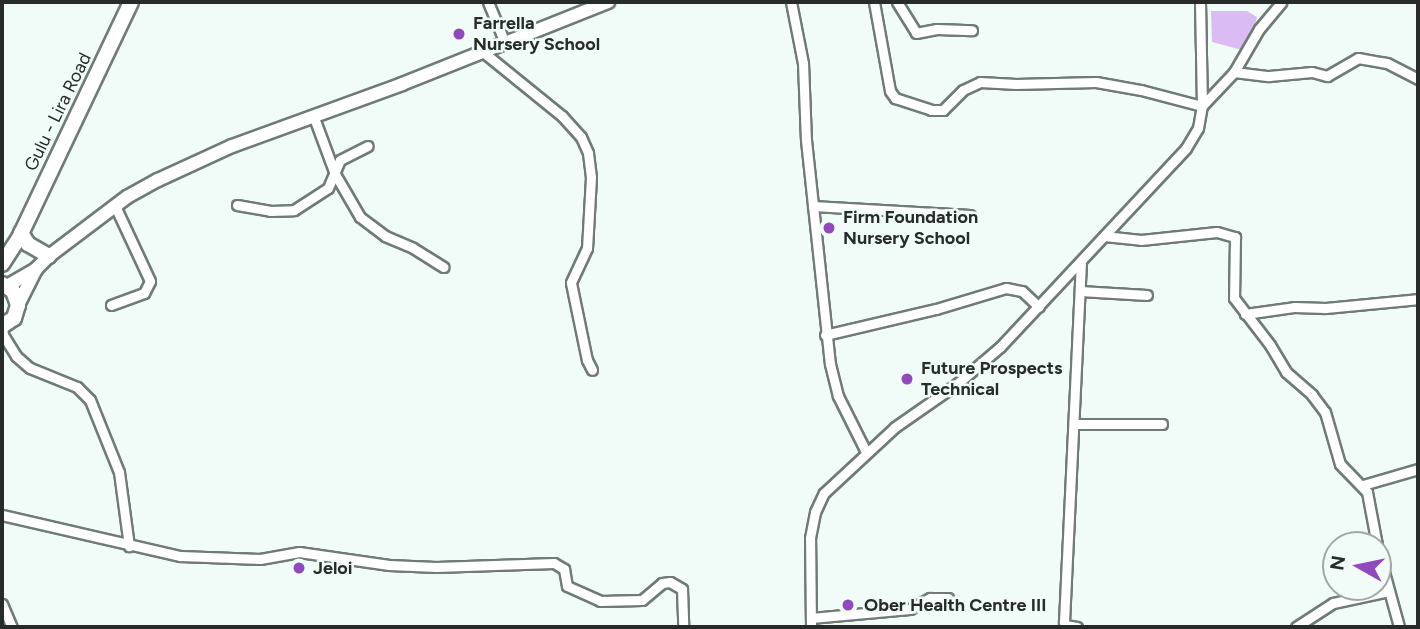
<!DOCTYPE html>
<style>
body{margin:0}
#map{position:relative;width:1420px;height:629px;overflow:hidden;background:#f1fcf8;font-family:Figtree,sans-serif}
div>[style]{position:absolute}
.green>*{inset:0;background:#dabcf2}
.roads{filter:drop-shadow(2px 0 #717b76) drop-shadow(-2px 0 #717b76) drop-shadow(0 2px #717b76) drop-shadow(0 -2px #717b76)}
.street>*{height:9px;margin:-4.5px;padding:0 4.5px;transform-origin:4.5px;border-radius:4.5px;background:#fff}
.secondary>*{height:12px;margin:-6px;padding:0 6px;transform-origin:6px;border-radius:6px;background:#fff}
.primary>*{height:14px;margin:-7px;padding:0 7px;transform-origin:7px;border-radius:7px;background:#fff}
.dots>*{width:19px;height:19px;translate:-50% -50%;box-sizing:border-box;border:4px solid #f1fcf8;border-radius:50%}
span{translate:-50% -50%;white-space:nowrap;text-align:center;line-height:1.15;-webkit-text-stroke:5px #f1fcf8;paint-order:stroke}
.poi-label{font-size:18px;color:#272b29;font-weight:700}
.left{translate:0 -50%;text-align:left}
.street-label{font-size:18px;color:#272b29}
.frame{position:absolute;inset:0;border:4px solid #272b29;pointer-events:none}
.north{position:absolute;left:1322px;top:531px;width:70px;height:70px;box-sizing:border-box;background:#f1fcf8;border:2px solid #a0a8a5;border-radius:50%;rotate:279deg;font-size:19px;font-weight:700;line-height:28px;text-align:center;color:#272b29}
.north::after{content:'';display:block;margin:auto;width:24px;height:32px;background:#914abe;clip-path:polygon(50% 0,100% 100%,50% 72%,0 100%)}
</style>
<div id="map">
<div class="green">
<i style="clip-path:polygon(1211px 11px,1247px 11px,1257px 17px,1252px 37px,1242px 50px,1212px 42px)"></i>
</div>
<div class="roads">
<div class="street">
<i style="left:488px;top:2px;width:44px;rotate:67.5deg"></i>
<i style="left:791px;top:2px;width:62px;rotate:78.9deg"></i>
<i style="left:803px;top:63px;width:77px;rotate:87.8deg"></i>
<i style="left:806px;top:140px;width:225px;rotate:83.9deg"></i>
<i style="left:830px;top:364px;width:33px;rotate:76deg"></i>
<i style="left:838px;top:396px;width:63px;rotate:63.4deg"></i>
<i style="left:874px;top:2px;width:90px;rotate:79.8deg"></i>
<i style="left:890px;top:91px;width:9px;rotate:54deg"></i>
<i style="left:895px;top:98px;width:38px;rotate:18deg"></i>
<i style="left:931px;top:110px;width:12px"></i>
<i style="left:943px;top:110px;width:28px;rotate:-45deg"></i>
<i style="left:963px;top:90px;width:19px;rotate:-25deg"></i>
<i style="left:980px;top:82px;width:36px;rotate:3deg"></i>
<i style="left:1016px;top:84px;width:80px;rotate:-1.4deg"></i>
<i style="left:1096px;top:82px;width:46px;rotate:10.1deg"></i>
<i style="left:1141px;top:90px;width:63px;rotate:14.7deg"></i>
<i style="left:1202px;top:106px;width:47px;rotate:-46.7deg"></i>
<i style="left:1234px;top:72px;width:35px;rotate:7deg"></i>
<i style="left:1269px;top:76px;width:43px;rotate:-5.3deg"></i>
<i style="left:1312px;top:72px;width:16px;rotate:15deg"></i>
<i style="left:1327px;top:76px;width:36px;rotate:-30deg"></i>
<i style="left:1358px;top:58px;width:29px;rotate:10deg"></i>
<i style="left:1387px;top:63px;width:35px;rotate:27deg"></i>
<i style="left:897px;top:2px;width:36px;rotate:58deg"></i>
<i style="left:916px;top:33px;width:21px;rotate:-11deg"></i>
<i style="left:937px;top:29px;width:35px;rotate:2deg"></i>
<i style="left:483px;top:52px;width:102px;rotate:39deg"></i>
<i style="left:562px;top:116px;width:28px;rotate:48deg"></i>
<i style="left:581px;top:137px;width:17px;rotate:66deg"></i>
<i style="left:588px;top:153px;width:24px;rotate:83deg"></i>
<i style="left:591px;top:177px;width:71px;rotate:93.2deg"></i>
<i style="left:587px;top:248px;width:38px;rotate:115deg"></i>
<i style="left:571px;top:283px;width:79px;rotate:78.3deg"></i>
<i style="left:587px;top:360px;width:11px;rotate:63deg"></i>
<i style="left:1234px;top:72px;width:50px;rotate:-59.8deg"></i>
<i style="left:1259px;top:29px;width:35px;rotate:-50deg"></i>
<i style="left:313px;top:115px;width:63px;rotate:69.6deg"></i>
<i style="left:335px;top:174px;width:50px;rotate:59.8deg"></i>
<i style="left:360px;top:217px;width:31px;rotate:37deg"></i>
<i style="left:385px;top:236px;width:30px;rotate:23deg"></i>
<i style="left:413px;top:248px;width:36px;rotate:32deg"></i>
<i style="left:237px;top:205px;width:34px;rotate:10deg"></i>
<i style="left:270px;top:211px;width:24px;rotate:-2deg"></i>
<i style="left:294px;top:210px;width:40px;rotate:-32.9deg"></i>
<i style="left:328px;top:188px;width:30px;rotate:-67deg"></i>
<i style="left:340px;top:160px;width:31px;rotate:-27deg"></i>
<i style="left:813px;top:206px;width:157px;rotate:3.3deg"></i>
<i style="left:1104px;top:236px;width:37px;rotate:6deg"></i>
<i style="left:1141px;top:240px;width:76px;rotate:-6deg"></i>
<i style="left:1217px;top:232px;width:19px;rotate:16deg"></i>
<i style="left:1235px;top:237px;width:61px;rotate:90.9deg"></i>
<i style="left:1234px;top:298px;width:59px;rotate:52.5deg"></i>
<i style="left:1270px;top:345px;width:31px;rotate:59deg"></i>
<i style="left:1286px;top:372px;width:35px;rotate:41deg"></i>
<i style="left:1312px;top:395px;width:21px;rotate:53deg"></i>
<i style="left:1325px;top:412px;width:54px;rotate:73.9deg"></i>
<i style="left:1340px;top:464px;width:39px;rotate:46deg"></i>
<i style="left:1367px;top:492px;width:54px;rotate:79.3deg"></i>
<i style="left:1080px;top:291px;width:67px;rotate:3.4deg"></i>
<i style="left:111px;top:305px;width:35px;rotate:-20deg"></i>
<i style="left:144px;top:293px;width:13px;rotate:-63deg"></i>
<i style="left:150px;top:281px;width:83px;rotate:-115deg"></i>
<i style="left:1245px;top:314px;width:49px;rotate:-8.1deg"></i>
<i style="left:1294px;top:307px;width:31px;rotate:2deg"></i>
<i style="left:1325px;top:308px;width:93px;rotate:-5.5deg"></i>
<i style="left:2px;top:326px;width:9px;rotate:84deg"></i>
<i style="left:3px;top:335px;width:25px;rotate:58deg"></i>
<i style="left:16px;top:356px;width:18px;rotate:41deg"></i>
<i style="left:30px;top:368px;width:51px;rotate:22deg"></i>
<i style="left:77px;top:387px;width:18px;rotate:45deg"></i>
<i style="left:90px;top:400px;width:78px;rotate:68.1deg"></i>
<i style="left:119px;top:472px;width:75px;rotate:82.3deg"></i>
<i style="left:825px;top:335px;width:114px;rotate:-13.2deg"></i>
<i style="left:936px;top:309px;width:73px;rotate:-16.7deg"></i>
<i style="left:1006px;top:288px;width:16px;rotate:11deg"></i>
<i style="left:1022px;top:291px;width:23px;rotate:43deg"></i>
<i style="left:1074px;top:424px;width:88px"></i>
<i style="left:1363px;top:485px;width:57px;rotate:-16.2deg"></i>
<i style="left:2px;top:515px;width:183px;rotate:13deg"></i>
<i style="left:180px;top:556px;width:80px;rotate:2.1deg"></i>
<i style="left:260px;top:559px;width:40px;rotate:-10deg"></i>
<i style="left:299px;top:552px;width:91px;rotate:8.2deg"></i>
<i style="left:389px;top:565px;width:47px;rotate:2.4deg"></i>
<i style="left:436px;top:567px;width:118px;rotate:-1.9deg"></i>
<i style="left:554px;top:563px;width:12px;rotate:31deg"></i>
<i style="left:564px;top:569px;width:17px;rotate:80deg"></i>
<i style="left:567px;top:586px;width:36px;rotate:24deg"></i>
<i style="left:600px;top:601px;width:42px;rotate:-1.4deg"></i>
<i style="left:642px;top:600px;width:26px;rotate:-40deg"></i>
<i style="left:662px;top:583px;width:8px;rotate:-7deg"></i>
<i style="left:670px;top:582px;width:14px;rotate:30deg"></i>
<i style="left:682px;top:589px;width:38px;rotate:88deg"></i>
<i style="left:1378px;top:550px;width:80px;rotate:74.7deg"></i>
<i style="left:2px;top:604px;width:25px;rotate:67deg"></i>
<i style="left:811px;top:618px;width:99px;rotate:-5.2deg"></i>
<i style="left:910px;top:609px;width:23px;rotate:-29deg"></i>
<i style="left:930px;top:598px;width:18px"></i>
<i style="left:811px;top:627px;width:89px;rotate:-90.6deg"></i>
<i style="left:810px;top:538px;width:26px;rotate:-79deg"></i>
<i style="left:815px;top:512px;width:21px;rotate:-65deg"></i>
<i style="left:824px;top:493px;width:97px;rotate:-42.9deg"></i>
<i style="left:895px;top:427px;width:77px;rotate:-34.9deg"></i>
<i style="left:958px;top:383px;width:55px;rotate:-40.6deg"></i>
<i style="left:1000px;top:347px;width:272px;rotate:-46.9deg"></i>
<i style="left:1186px;top:148px;width:23px;rotate:-59deg"></i>
<i style="left:1198px;top:128px;width:22px;rotate:-80deg"></i>
<i style="left:1202px;top:106px;width:104px;rotate:-91.1deg"></i>
<i style="left:1077px;top:627px;width:11px;rotate:-170deg"></i>
<i style="left:1066px;top:625px;width:4px;rotate:-124deg"></i>
<i style="left:1064px;top:622px;width:359px;rotate:-87.3deg"></i>
<i style="left:1296px;top:627px;width:44px;rotate:-33deg"></i>
<i style="left:1333px;top:603px;width:57px;rotate:-12.1deg"></i>
</div>
<div class="secondary">
<i style="left:7px;top:286px;width:34px;rotate:-30deg"></i>
<i style="left:18px;top:305px;width:40px;rotate:-63.4deg"></i>
<i style="left:36px;top:269px;width:18px;rotate:-45deg"></i>
<i style="left:49px;top:256px;width:98px;rotate:-37.1deg"></i>
<i style="left:127px;top:197px;width:35px;rotate:-29deg"></i>
<i style="left:158px;top:180px;width:81px;rotate:-24.7deg"></i>
<i style="left:232px;top:146px;width:181px;rotate:-20deg"></i>
<i style="left:402px;top:84px;width:222px;rotate:-21.7deg"></i>
</div>
<div class="primary">
<i style="left:21px;top:233px;width:13px;rotate:58deg"></i>
<i style="left:28px;top:244px;width:24px;rotate:30deg"></i>
<i style="left:2px;top:264px;width:31px;rotate:-57deg"></i>
<i style="left:19px;top:238px;width:261px;rotate:-64.6deg"></i>
<i style="left:2px;top:284px;width:13px;rotate:32deg"></i>
<i style="left:13px;top:291px;width:15px;rotate:70deg"></i>
<i style="left:18px;top:305px;width:14px;rotate:107deg"></i>
<i style="left:14px;top:318px;width:14px;rotate:146deg"></i>
</div>
</div>
<div class="dots">
<i style="left:459px;top:34px;background:#914abe"></i>
<i style="left:829px;top:228px;background:#914abe"></i>
<i style="left:907px;top:379px;background:#914abe"></i>
<i style="left:299px;top:568px;background:#914abe"></i>
<i style="left:848px;top:605px;background:#914abe"></i>
</div>
<div class="poi-label">
<span class="left" style="left:473px;top:34px">Farrella<br>Nursery School</span>
<span class="left" style="left:843px;top:228px">Firm Foundation<br>Nursery School</span>
<span class="left" style="left:921px;top:379px">Future Prospects<br>Technical</span>
<span class="left" style="left:313px;top:568px">Jeloi</span>
<span class="left" style="left:864px;top:605px">Ober Health Centre III</span>
</div>
<div class="street-label">
<span style="left:58px;top:112px;rotate:-64deg">Gulu - Lira Road</span>
</div>
<div class="frame"></div>
<div class="north">N</div>
</div>
